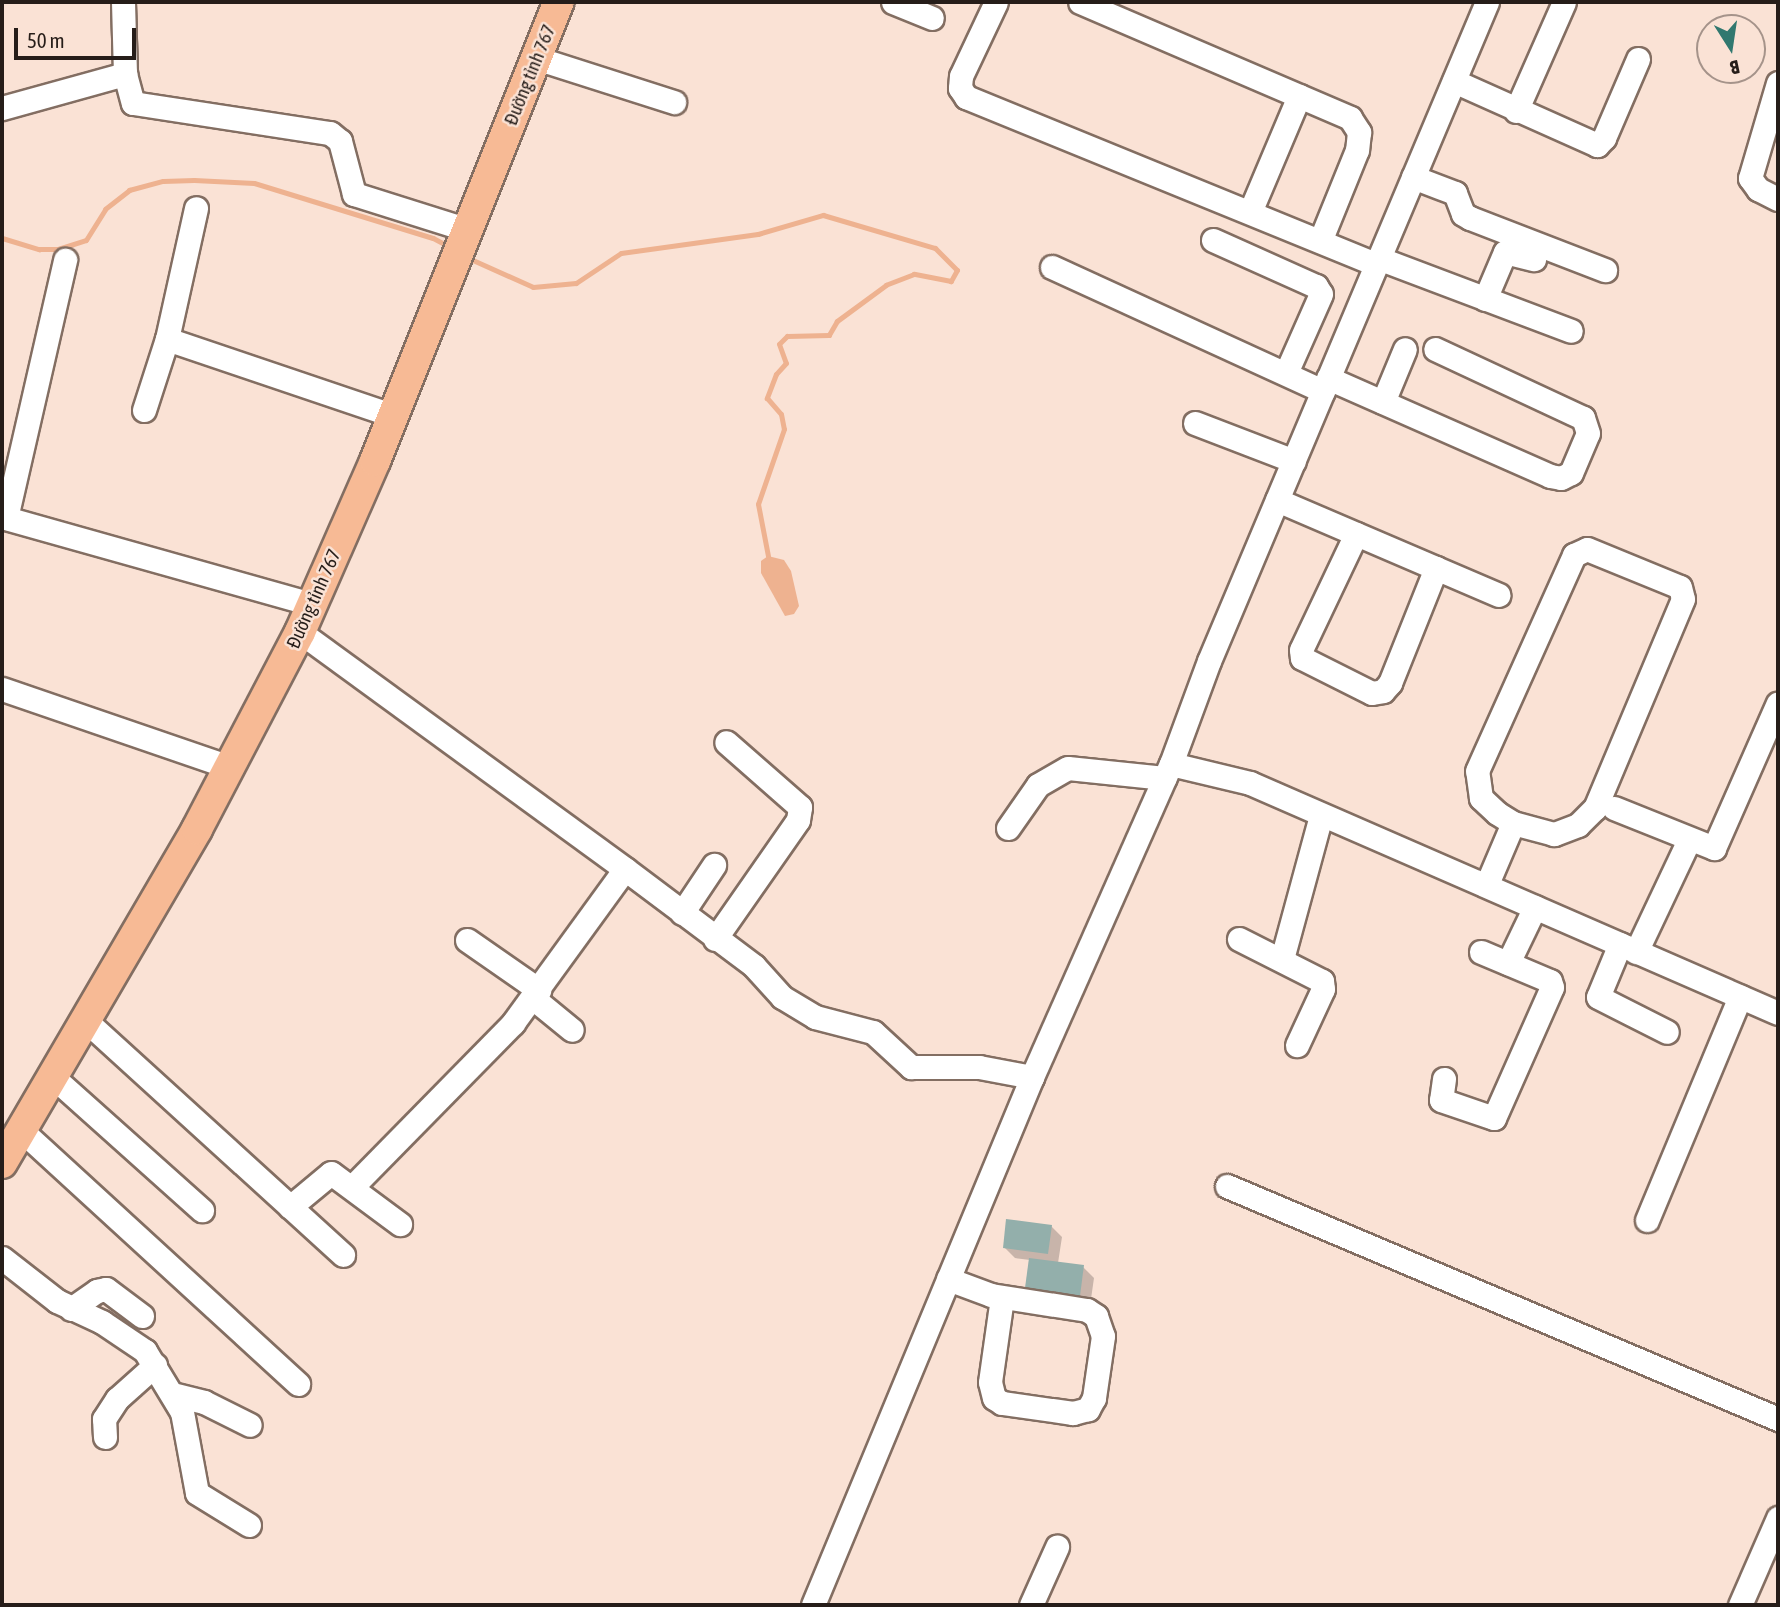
<!DOCTYPE html>
<meta charset="utf-8">
<style>
body{margin:0}
#map{position:relative;width:1780px;height:1607px;overflow:hidden;background:#fae2d5;font-family:"Asap Condensed",sans-serif}
div>[style]{position:absolute}
.water>*{inset:0;background:#eeb290}
.shadow>*{inset:0;background:#0003}
.stream>*{height:5px;margin:-2.5px;padding:0 2.5px;transform-origin:2.5px;border-radius:2.5px;background:#eeb290}
.building>*{inset:0;background:#93afab}
.roads{filter:drop-shadow(2px 0 #836e62) drop-shadow(-2px 0 #836e62) drop-shadow(0 2px #836e62) drop-shadow(0 -2px #836e62)}
.minor>*{height:23px;margin:-11.5px;padding:0 11.5px;transform-origin:11.5px;border-radius:11.5px;background:#fff}
.major>*{height:30px;margin:-15px;padding:0 15px;transform-origin:15px;border-radius:15px;background:#f7ba95}
span{translate:-50% -50%;white-space:nowrap;text-align:center;line-height:1.15;-webkit-text-stroke:5px #fae2d5;paint-order:stroke}
.street-label{font-size:19px;color:#261d19}
.frame{position:absolute;inset:0;border:4px solid #261d19;pointer-events:none}
.north{position:absolute;left:1696px;top:14px;width:70px;height:70px;box-sizing:border-box;background:#fae2d5;border:2px solid #a5938a;border-radius:50%;rotate:168deg;font-size:19px;font-weight:700;line-height:28px;text-align:center;color:#261d19}
.north::after{content:'';display:block;margin:auto;width:24px;height:32px;background:#31786f;clip-path:polygon(50% 0,100% 100%,50% 72%,0 100%)}
.scale{position:absolute;left:14px;top:28px;width:122px;height:32px;box-sizing:border-box;border:4px solid #261d19;border-top:0;padding-left:9px;font-size:21px;line-height:24px;white-space:nowrap;color:#261d19;-webkit-text-stroke:5px #fae2d5;paint-order:stroke}
</style>
<div id="map">
<div class="water">
<i style="clip-path:polygon(768px 556px,784px 560px,791px 571px,799px 606px,794px 614px,785px 616px,761px 573px,761px 561px)"></i>
</div>
<div class="shadow">
<i style="clip-path:polygon(1051px 1226px,1062px 1237px,1058px 1263px,1083px 1267px,1094px 1278px,1090px 1306px,1037px 1299px,1026px 1288px,1030px 1260px,1015px 1258px,1004px 1247px)"></i>
</div>
<div class="stream">
<i style="left:2px;top:238px;width:39px;rotate:17deg"></i>
<i style="left:39px;top:249px;width:19px"></i>
<i style="left:58px;top:249px;width:29px;rotate:-18deg"></i>
<i style="left:86px;top:240px;width:36px;rotate:-58deg"></i>
<i style="left:105px;top:209px;width:31px;rotate:-38deg"></i>
<i style="left:129px;top:190px;width:35px;rotate:-15deg"></i>
<i style="left:163px;top:181px;width:31px;rotate:-2deg"></i>
<i style="left:194px;top:180px;width:60px;rotate:2.9deg"></i>
<i style="left:254px;top:183px;width:187px;rotate:17.1deg"></i>
<i style="left:433px;top:238px;width:21px;rotate:28deg"></i>
<i style="left:466px;top:257px;width:73px;rotate:24.1deg"></i>
<i style="left:533px;top:287px;width:43px;rotate:-5.3deg"></i>
<i style="left:576px;top:283px;width:54px;rotate:-33.7deg"></i>
<i style="left:621px;top:253px;width:138px;rotate:-7.9deg"></i>
<i style="left:758px;top:234px;width:68px;rotate:-16.3deg"></i>
<i style="left:823px;top:215px;width:117px;rotate:16.4deg"></i>
<i style="left:935px;top:248px;width:31px;rotate:45deg"></i>
<i style="left:957px;top:270px;width:13px;rotate:119deg"></i>
<i style="left:951px;top:281px;width:38px;rotate:-169deg"></i>
<i style="left:914px;top:274px;width:30px;rotate:159deg"></i>
<i style="left:886px;top:285px;width:61px;rotate:143.7deg"></i>
<i style="left:837px;top:321px;width:16px;rotate:120deg"></i>
<i style="left:829px;top:335px;width:42px;rotate:178.6deg"></i>
<i style="left:787px;top:336px;width:11px;rotate:135deg"></i>
<i style="left:779px;top:344px;width:20px;rotate:70deg"></i>
<i style="left:786px;top:363px;width:15px;rotate:132deg"></i>
<i style="left:776px;top:374px;width:26px;rotate:111deg"></i>
<i style="left:767px;top:398px;width:21px;rotate:49deg"></i>
<i style="left:781px;top:414px;width:15px;rotate:79deg"></i>
<i style="left:784px;top:429px;width:79px;rotate:109.1deg"></i>
<i style="left:758px;top:504px;width:53px;rotate:79.1deg"></i>
</div>
<div class="building">
<i style="clip-path:polygon(1006px 1219px,1052px 1225px,1048px 1254px,1003px 1248px)"></i>
<i style="clip-path:polygon(1029px 1258px,1084px 1265px,1080px 1296px,1025px 1288px)"></i>
</div>
<div class="roads">
<div class="minor">
<i style="left:123px;top:2px;width:72px;rotate:88.4deg"></i>
<i style="left:125px;top:74px;width:30px;rotate:75deg"></i>
<i style="left:133px;top:103px;width:199px;rotate:8.7deg"></i>
<i style="left:330px;top:133px;width:13px;rotate:39deg"></i>
<i style="left:340px;top:141px;width:55px;rotate:75.2deg"></i>
<i style="left:354px;top:194px;width:120px;rotate:17.5deg"></i>
<i style="left:893px;top:2px;width:42px;rotate:22.3deg"></i>
<i style="left:996px;top:2px;width:82px;rotate:115.3deg"></i>
<i style="left:961px;top:76px;width:12px;rotate:95deg"></i>
<i style="left:960px;top:88px;width:11px;rotate:56deg"></i>
<i style="left:966px;top:97px;width:443px;rotate:22.2deg"></i>
<i style="left:1080px;top:2px;width:294px;rotate:23.2deg"></i>
<i style="left:1350px;top:118px;width:17px;rotate:57deg"></i>
<i style="left:1359px;top:132px;width:18px;rotate:96deg"></i>
<i style="left:1357px;top:150px;width:98px;rotate:112.1deg"></i>
<i style="left:1487px;top:2px;width:715px;rotate:112.87deg"></i>
<i style="left:1209px;top:661px;width:110px;rotate:110.3deg"></i>
<i style="left:1171px;top:764px;width:81px;rotate:13.5deg"></i>
<i style="left:1250px;top:783px;width:576px;rotate:23.54deg"></i>
<i style="left:536px;top:58px;width:145px;rotate:17.7deg"></i>
<i style="left:1454px;top:81px;width:157px;rotate:24.1deg"></i>
<i style="left:1597px;top:145px;width:10px;rotate:-45deg"></i>
<i style="left:1604px;top:138px;width:86px;rotate:-66.7deg"></i>
<i style="left:1778px;top:83px;width:99px;rotate:106.4deg"></i>
<i style="left:1750px;top:178px;width:14px;rotate:54deg"></i>
<i style="left:1758px;top:189px;width:22px;rotate:27deg"></i>
<i style="left:2px;top:108px;width:128px;rotate:-15.5deg"></i>
<i style="left:1516px;top:111px;width:119px;rotate:-66.2deg"></i>
<i style="left:1413px;top:177px;width:45px;rotate:20.9deg"></i>
<i style="left:1455px;top:193px;width:22px;rotate:69deg"></i>
<i style="left:1463px;top:214px;width:8px;rotate:30deg"></i>
<i style="left:1470px;top:218px;width:145px;rotate:21.1deg"></i>
<i style="left:1250px;top:212px;width:126px;rotate:-67.1deg"></i>
<i style="left:1213px;top:240px;width:113px;rotate:24.1deg"></i>
<i style="left:1316px;top:286px;width:9px;rotate:58deg"></i>
<i style="left:1321px;top:294px;width:86px;rotate:113.9deg"></i>
<i style="left:1378px;top:258px;width:206px;rotate:20.7deg"></i>
<i style="left:1052px;top:267px;width:298px;rotate:24.6deg"></i>
<i style="left:1485px;top:299px;width:51px;rotate:-66.9deg"></i>
<i style="left:1505px;top:252px;width:30px;rotate:14deg"></i>
<i style="left:167px;top:339px;width:134px;rotate:-77.5deg"></i>
<i style="left:1328px;top:378px;width:243px;rotate:23.8deg"></i>
<i style="left:1550px;top:476px;width:11px;rotate:10deg"></i>
<i style="left:1561px;top:478px;width:11px;rotate:-27deg"></i>
<i style="left:1571px;top:473px;width:43px;rotate:-67deg"></i>
<i style="left:1588px;top:433px;width:16px;rotate:-108deg"></i>
<i style="left:1583px;top:418px;width:163px;rotate:-155deg"></i>
<i style="left:1383px;top:402px;width:57px;rotate:-67.5deg"></i>
<i style="left:144px;top:410px;width:75px;rotate:-72.1deg"></i>
<i style="left:167px;top:339px;width:237px;rotate:18.7deg"></i>
<i style="left:1195px;top:423px;width:106px;rotate:21deg"></i>
<i style="left:1277px;top:500px;width:241px;rotate:23.2deg"></i>
<i style="left:2px;top:517px;width:322px;rotate:15.7deg"></i>
<i style="left:6px;top:518px;width:265px;rotate:-77.1deg"></i>
<i style="left:1356px;top:534px;width:128px;rotate:115.4deg"></i>
<i style="left:1301px;top:650px;width:8px;rotate:83deg"></i>
<i style="left:1302px;top:658px;width:78px;rotate:26.6deg"></i>
<i style="left:1372px;top:693px;width:11px;rotate:-10deg"></i>
<i style="left:1383px;top:691px;width:11px;rotate:-49deg"></i>
<i style="left:1390px;top:683px;width:124px;rotate:-68.2deg"></i>
<i style="left:1587px;top:549px;width:100px;rotate:22.2deg"></i>
<i style="left:1680px;top:587px;width:12px;rotate:76deg"></i>
<i style="left:1683px;top:599px;width:227px;rotate:112.8deg"></i>
<i style="left:1595px;top:808px;width:24px;rotate:135deg"></i>
<i style="left:1578px;top:825px;width:26px;rotate:159deg"></i>
<i style="left:1554px;top:834px;width:42px;rotate:-165deg"></i>
<i style="left:1513px;top:823px;width:19px;rotate:-148deg"></i>
<i style="left:1497px;top:813px;width:22px;rotate:-137deg"></i>
<i style="left:1481px;top:798px;width:27px;rotate:-98deg"></i>
<i style="left:1477px;top:771px;width:237px;rotate:-65.8deg"></i>
<i style="left:1574px;top:555px;width:14px;rotate:-25deg"></i>
<i style="left:300px;top:632px;width:402px;rotate:36.1deg"></i>
<i style="left:625px;top:869px;width:161px;rotate:36.9deg"></i>
<i style="left:754px;top:966px;width:42px;rotate:47.9deg"></i>
<i style="left:782px;top:997px;width:39px;rotate:31deg"></i>
<i style="left:815px;top:1017px;width:60px;rotate:14.5deg"></i>
<i style="left:873px;top:1032px;width:52px;rotate:42.6deg"></i>
<i style="left:911px;top:1067px;width:68px"></i>
<i style="left:979px;top:1067px;width:54px;rotate:10.7deg"></i>
<i style="left:2px;top:689px;width:241px;rotate:18.9deg"></i>
<i style="left:1614px;top:808px;width:108px;rotate:21.8deg"></i>
<i style="left:1714px;top:848px;width:158px;rotate:-66.2deg"></i>
<i style="left:1008px;top:828px;width:52px;rotate:-55.1deg"></i>
<i style="left:1038px;top:785px;width:34px;rotate:-30deg"></i>
<i style="left:1068px;top:768px;width:97px;rotate:5.9deg"></i>
<i style="left:1487px;top:884px;width:66px;rotate:-66.9deg"></i>
<i style="left:682px;top:913px;width:58px;rotate:-56.3deg"></i>
<i style="left:715px;top:939px;width:145px;rotate:-55.1deg"></i>
<i style="left:798px;top:820px;width:13px;rotate:-81deg"></i>
<i style="left:800px;top:807px;width:98px;rotate:-138.7deg"></i>
<i style="left:1239px;top:939px;width:93px;rotate:26.8deg"></i>
<i style="left:1322px;top:981px;width:8px;rotate:83deg"></i>
<i style="left:1323px;top:989px;width:62px;rotate:114.9deg"></i>
<i style="left:467px;top:940px;width:88px;rotate:34.8deg"></i>
<i style="left:1620px;top:944px;width:57px;rotate:112.5deg"></i>
<i style="left:1598px;top:997px;width:77px;rotate:26.9deg"></i>
<i style="left:1636px;top:952px;width:124px;rotate:-64.7deg"></i>
<i style="left:1282px;top:959px;width:149px;rotate:-74.8deg"></i>
<i style="left:1508px;top:963px;width:62px;rotate:-64.3deg"></i>
<i style="left:533px;top:998px;width:50px;rotate:39.4deg"></i>
<i style="left:85px;top:1020px;width:349px;rotate:42.3deg"></i>
<i style="left:53px;top:1077px;width:200px;rotate:41.8deg"></i>
<i style="left:1444px;top:1079px;width:21px;rotate:98deg"></i>
<i style="left:1441px;top:1100px;width:56px;rotate:18.8deg"></i>
<i style="left:1494px;top:1118px;width:143px;rotate:-66.1deg"></i>
<i style="left:1552px;top:987px;width:6px;rotate:-108deg"></i>
<i style="left:1550px;top:981px;width:75px;rotate:-157.2deg"></i>
<i style="left:21px;top:1130px;width:376px;rotate:42.5deg"></i>
<i style="left:1227px;top:1186px;width:598px;rotate:22.92deg"></i>
<i style="left:352px;top:1187px;width:230px;rotate:-45.5deg"></i>
<i style="left:513px;top:1023px;width:190px;rotate:-54deg"></i>
<i style="left:290px;top:1207px;width:53px;rotate:-39.7deg"></i>
<i style="left:331px;top:1173px;width:86px;rotate:36.5deg"></i>
<i style="left:1647px;top:1220px;width:242px;rotate:-67.4deg"></i>
<i style="left:2px;top:1258px;width:70px;rotate:38deg"></i>
<i style="left:57px;top:1301px;width:50px;rotate:25deg"></i>
<i style="left:102px;top:1322px;width:52px;rotate:34deg"></i>
<i style="left:145px;top:1351px;width:71px;rotate:58.8deg"></i>
<i style="left:182px;top:1412px;width:82px;rotate:79.5deg"></i>
<i style="left:197px;top:1493px;width:61px;rotate:31.6deg"></i>
<i style="left:948px;top:1279px;width:46px;rotate:20.4deg"></i>
<i style="left:991px;top:1295px;width:97px;rotate:8.9deg"></i>
<i style="left:1087px;top:1310px;width:11px;rotate:34deg"></i>
<i style="left:1096px;top:1316px;width:21px;rotate:71deg"></i>
<i style="left:1103px;top:1336px;width:63px;rotate:98.3deg"></i>
<i style="left:1094px;top:1398px;width:13px;rotate:119deg"></i>
<i style="left:1088px;top:1409px;width:16px;rotate:165deg"></i>
<i style="left:1073px;top:1413px;width:72px;rotate:-172deg"></i>
<i style="left:1002px;top:1403px;width:9px;rotate:-148deg"></i>
<i style="left:994px;top:1398px;width:16px;rotate:-104deg"></i>
<i style="left:990px;top:1382px;width:85px;rotate:-81.9deg"></i>
<i style="left:71px;top:1309px;width:32px;rotate:-35deg"></i>
<i style="left:97px;top:1291px;width:9px;rotate:-13deg"></i>
<i style="left:106px;top:1289px;width:45px;rotate:36.9deg"></i>
<i style="left:176px;top:1395px;width:29px;rotate:14deg"></i>
<i style="left:204px;top:1402px;width:51px;rotate:26.6deg"></i>
<i style="left:105px;top:1437px;width:18px;rotate:-93deg"></i>
<i style="left:104px;top:1419px;width:24px;rotate:-57deg"></i>
<i style="left:117px;top:1399px;width:51px;rotate:-41.8deg"></i>
<i style="left:813px;top:1605px;width:572px;rotate:-67.47deg"></i>
<i style="left:1032px;top:1077px;width:342px;rotate:-66.1deg"></i>
<i style="left:1031px;top:1605px;width:64px;rotate:-65.9deg"></i>
<i style="left:1740px;top:1605px;width:95px;rotate:-66.4deg"></i>
</div>
<div class="major">
<i style="left:2px;top:1163px;width:387px;rotate:-59.7deg"></i>
<i style="left:197px;top:829px;width:222px;rotate:-62.4deg"></i>
<i style="left:300px;top:632px;width:187px;rotate:-66.3deg"></i>
<i style="left:375px;top:461px;width:495px;rotate:-68.2deg"></i>
</div>
</div>
<div class="street-label">
<span style="left:530px;top:75px;rotate:-68deg">Đường tỉnh 767</span>
<span style="left:314px;top:599px;rotate:-66deg">Đường tỉnh 767</span>
</div>
<div class="frame"></div>
<div class="north">B</div>
<div class="scale">50 m</div>
</div>
